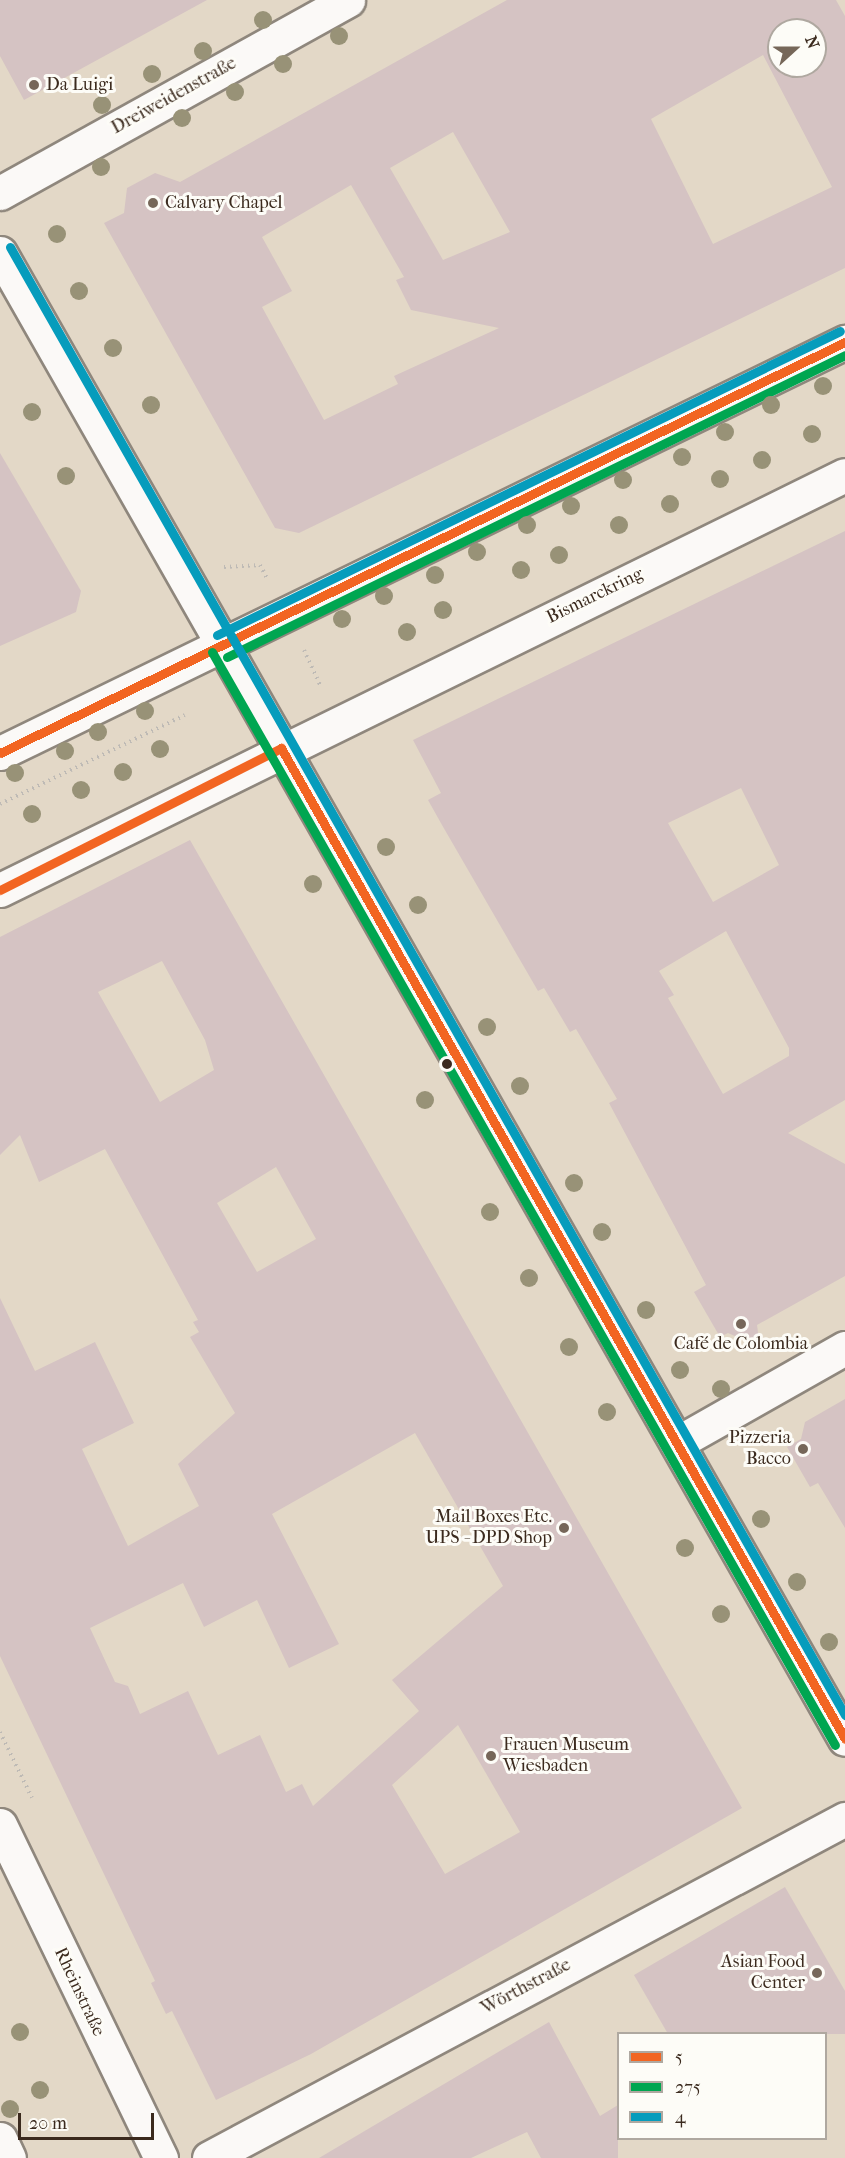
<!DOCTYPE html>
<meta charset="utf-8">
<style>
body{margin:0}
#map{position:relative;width:845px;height:2158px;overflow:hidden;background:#e3d8c7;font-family:"IM FELL French Canon",serif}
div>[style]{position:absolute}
.building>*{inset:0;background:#d5c3c3}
.path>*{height:4px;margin-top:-2px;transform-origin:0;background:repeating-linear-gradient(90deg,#bebab5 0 1.5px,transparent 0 6px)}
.roads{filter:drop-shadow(2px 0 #8f877d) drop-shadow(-2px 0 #8f877d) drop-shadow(0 2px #8f877d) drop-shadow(0 -2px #8f877d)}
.minor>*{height:33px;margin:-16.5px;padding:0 16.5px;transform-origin:16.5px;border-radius:16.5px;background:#fbf9f7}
.major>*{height:33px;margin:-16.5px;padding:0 16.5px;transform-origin:16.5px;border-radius:16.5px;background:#fbf9f7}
.bus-1>*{height:9px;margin:-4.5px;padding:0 4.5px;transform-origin:4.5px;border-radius:4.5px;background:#f26522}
.bus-2>*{height:9px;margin:-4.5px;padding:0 4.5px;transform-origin:4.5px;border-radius:4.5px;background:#00a651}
.bus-3>*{height:9px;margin:-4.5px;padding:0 4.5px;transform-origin:4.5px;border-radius:4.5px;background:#069cbc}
.trees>*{width:18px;height:18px;margin:-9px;border-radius:50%;background:#989277}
.dots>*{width:16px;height:16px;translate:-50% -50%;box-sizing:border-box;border:3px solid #fdfcf7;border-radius:50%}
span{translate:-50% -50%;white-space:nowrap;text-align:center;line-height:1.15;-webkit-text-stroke:6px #fdfcf7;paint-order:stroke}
.poi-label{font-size:18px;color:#3b2a1e}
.left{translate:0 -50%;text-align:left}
.right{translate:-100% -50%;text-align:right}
.street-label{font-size:18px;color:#3b2a1e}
.legend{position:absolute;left:617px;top:2032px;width:210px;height:108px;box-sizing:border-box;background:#fdfcf7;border:2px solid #afa8a0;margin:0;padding:8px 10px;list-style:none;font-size:18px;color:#3b2a1e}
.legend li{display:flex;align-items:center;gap:12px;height:30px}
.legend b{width:30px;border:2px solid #afa8a0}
.north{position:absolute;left:767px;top:18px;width:60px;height:60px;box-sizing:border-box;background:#fdfcf7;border:2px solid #afa8a0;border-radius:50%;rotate:69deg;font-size:16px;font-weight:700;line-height:24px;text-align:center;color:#3b2a1e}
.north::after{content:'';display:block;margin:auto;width:21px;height:27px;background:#766759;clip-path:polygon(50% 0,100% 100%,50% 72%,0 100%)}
.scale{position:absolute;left:18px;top:2113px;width:136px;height:27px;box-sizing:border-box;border:3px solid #3b2a1e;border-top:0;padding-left:8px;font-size:18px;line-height:21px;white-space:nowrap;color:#3b2a1e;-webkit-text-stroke:4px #fdfcf7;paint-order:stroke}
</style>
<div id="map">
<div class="building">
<i style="clip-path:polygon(0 0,207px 0,24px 100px,0 56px)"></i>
<i style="clip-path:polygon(evenodd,507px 0,836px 0,845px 16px,845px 268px,299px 533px,275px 528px,104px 223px,124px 213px,127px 188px,155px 173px,180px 182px,507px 0,779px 30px,815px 30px,815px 66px,779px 66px,779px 30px,507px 0,763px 55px,832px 187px,713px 244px,651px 119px,763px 55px,507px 0,453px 132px,510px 232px,443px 260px,390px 168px,453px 132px,507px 0,351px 185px,404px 277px,396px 280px,411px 310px,499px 328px,394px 376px,398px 384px,324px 420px,262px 307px,292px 291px,262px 237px,351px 185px)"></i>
<i style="clip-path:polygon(0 453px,81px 591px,76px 612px,0 646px)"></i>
<i style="clip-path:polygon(evenodd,845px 531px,845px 1100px,788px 1133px,845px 1164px,845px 1276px,757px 1325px,760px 1347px,728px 1333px,720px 1337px,694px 1292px,706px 1285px,609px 1103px,617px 1099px,576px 1029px,570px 1032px,544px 988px,538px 991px,442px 825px,428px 800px,441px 793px,413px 740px,845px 531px,741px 788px,779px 865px,713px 902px,668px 823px,741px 788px,845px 531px,726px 931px,789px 1048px,789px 1056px,723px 1094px,668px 998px,674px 995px,659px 971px,726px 931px)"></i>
<i style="clip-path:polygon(evenodd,190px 840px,742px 1808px,311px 2054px,216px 2100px,172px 2011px,166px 2014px,151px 1983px,155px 1981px,0 1656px,0 1298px,35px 1371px,95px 1342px,134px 1423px,82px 1449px,128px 1546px,199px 1506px,178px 1464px,235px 1413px,190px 1337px,199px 1332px,193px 1322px,198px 1320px,105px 1149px,39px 1182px,20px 1135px,0 1155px,0 937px,190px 840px,162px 961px,205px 1040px,214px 1070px,160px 1102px,98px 992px,162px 961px,190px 840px,276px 1167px,316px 1239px,257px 1272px,217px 1203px,276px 1167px,190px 840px,415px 1433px,503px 1586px,392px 1680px,419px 1711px,313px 1806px,302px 1784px,286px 1792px,260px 1735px,218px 1755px,188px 1691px,140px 1714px,128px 1686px,115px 1682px,90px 1628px,183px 1583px,204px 1627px,257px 1600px,289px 1668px,339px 1644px,272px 1514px,415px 1433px,190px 840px,458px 1725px,520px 1832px,445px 1874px,392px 1785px,458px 1725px)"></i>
<i style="clip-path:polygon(845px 1399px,845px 1528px,818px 1483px,810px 1487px,787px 1447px,801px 1439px,805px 1422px)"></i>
<i style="clip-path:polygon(785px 1887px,845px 1991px,845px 2034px,668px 2034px,634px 1975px)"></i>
<i style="clip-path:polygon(549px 2022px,600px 2116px,618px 2105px,618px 2158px,541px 2158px,527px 2132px,471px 2158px,319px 2158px)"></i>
</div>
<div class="path">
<i style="left:224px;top:567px;width:36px;rotate:-3deg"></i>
<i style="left:260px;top:565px;width:17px;rotate:62deg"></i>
<i style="left:304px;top:650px;width:41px;rotate:65.3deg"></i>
<i style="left:0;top:804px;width:205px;rotate:-25.7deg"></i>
<i style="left:0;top:1732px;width:73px;rotate:64.1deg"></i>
</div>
<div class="roads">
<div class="minor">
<i style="left:0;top:193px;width:398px;rotate:-29deg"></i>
<i style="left:0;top:253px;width:1709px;rotate:60.38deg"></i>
<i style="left:677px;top:1443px;width:193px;rotate:-29.5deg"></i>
<i style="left:209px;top:2158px;width:721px;rotate:-28.06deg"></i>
</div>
<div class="major">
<i style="left:0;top:753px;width:940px;rotate:-25.94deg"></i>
<i style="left:0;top:890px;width:941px;rotate:-26.16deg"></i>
<i style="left:0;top:1825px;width:370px;rotate:64.2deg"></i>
<i style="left:0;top:2139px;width:21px;rotate:65deg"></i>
</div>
</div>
<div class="bus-1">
<i style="left:281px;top:748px;width:1140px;rotate:60.35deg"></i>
<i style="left:0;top:753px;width:940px;rotate:-25.94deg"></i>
<i style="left:0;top:890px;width:315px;rotate:-26.8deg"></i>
</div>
<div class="bus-2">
<i style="left:212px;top:652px;width:1258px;rotate:60.32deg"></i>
<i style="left:227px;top:657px;width:688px;rotate:-26.04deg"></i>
</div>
<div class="bus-3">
<i style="left:10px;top:247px;width:1689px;rotate:60.37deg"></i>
<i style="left:217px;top:635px;width:693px;rotate:-26.01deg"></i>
</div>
<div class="trees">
<i style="left:263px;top:20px"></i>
<i style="left:339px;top:36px"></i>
<i style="left:203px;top:51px"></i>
<i style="left:283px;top:64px"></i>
<i style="left:152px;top:74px"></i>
<i style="left:235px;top:92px"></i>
<i style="left:102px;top:105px"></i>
<i style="left:182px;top:118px"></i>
<i style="left:101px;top:167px"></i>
<i style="left:57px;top:234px"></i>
<i style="left:79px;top:291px"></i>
<i style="left:113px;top:348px"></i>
<i style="left:823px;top:386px"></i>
<i style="left:151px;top:405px"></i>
<i style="left:771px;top:405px"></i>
<i style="left:32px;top:412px"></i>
<i style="left:725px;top:432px"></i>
<i style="left:812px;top:434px"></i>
<i style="left:682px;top:457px"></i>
<i style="left:762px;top:460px"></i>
<i style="left:66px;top:476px"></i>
<i style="left:720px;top:479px"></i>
<i style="left:623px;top:480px"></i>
<i style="left:670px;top:504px"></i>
<i style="left:571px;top:506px"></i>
<i style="left:527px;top:525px"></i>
<i style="left:619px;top:525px"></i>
<i style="left:477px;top:552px"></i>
<i style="left:559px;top:555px"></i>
<i style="left:521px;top:570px"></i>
<i style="left:435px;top:575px"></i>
<i style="left:384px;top:596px"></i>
<i style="left:443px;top:610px"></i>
<i style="left:342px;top:619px"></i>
<i style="left:407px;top:632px"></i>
<i style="left:145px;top:711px"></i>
<i style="left:98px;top:732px"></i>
<i style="left:160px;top:749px"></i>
<i style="left:65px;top:751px"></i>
<i style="left:123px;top:772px"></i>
<i style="left:15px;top:773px"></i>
<i style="left:81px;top:790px"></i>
<i style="left:32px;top:814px"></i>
<i style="left:386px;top:847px"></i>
<i style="left:313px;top:884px"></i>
<i style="left:418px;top:905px"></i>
<i style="left:487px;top:1027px"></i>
<i style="left:520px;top:1086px"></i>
<i style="left:425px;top:1100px"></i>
<i style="left:574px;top:1183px"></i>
<i style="left:490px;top:1212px"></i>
<i style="left:602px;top:1232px"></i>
<i style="left:529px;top:1278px"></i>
<i style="left:646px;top:1310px"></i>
<i style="left:569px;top:1347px"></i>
<i style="left:680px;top:1370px"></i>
<i style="left:721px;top:1389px"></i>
<i style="left:607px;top:1412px"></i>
<i style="left:761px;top:1519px"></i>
<i style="left:685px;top:1548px"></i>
<i style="left:797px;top:1582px"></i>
<i style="left:721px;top:1614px"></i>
<i style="left:829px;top:1642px"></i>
<i style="left:20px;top:2032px"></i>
<i style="left:40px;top:2090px"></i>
<i style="left:10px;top:2109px"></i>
</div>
<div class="dots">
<i style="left:34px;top:85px;background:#766759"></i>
<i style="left:153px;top:203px;background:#766759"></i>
<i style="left:447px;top:1064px;background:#3b2a1e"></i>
<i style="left:741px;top:1324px;background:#766759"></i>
<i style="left:803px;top:1449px;background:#766759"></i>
<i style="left:564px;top:1528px;background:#766759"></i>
<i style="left:491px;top:1756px;background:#766759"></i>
<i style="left:817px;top:1973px;background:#766759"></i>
</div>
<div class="poi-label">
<span class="left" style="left:46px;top:85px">Da Luigi</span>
<span class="left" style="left:165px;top:203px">Calvary Chapel</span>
<span style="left:741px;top:1344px">Café de Colombia</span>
<span class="right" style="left:791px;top:1449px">Pizzeria<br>Bacco</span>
<span class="right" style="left:552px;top:1528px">Mail Boxes Etc.<br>UPS - DPD Shop</span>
<span class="left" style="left:503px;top:1756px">Frauen Museum<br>Wiesbaden</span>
<span class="right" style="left:805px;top:1973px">Asian Food<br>Center</span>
</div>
<div class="street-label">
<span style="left:174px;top:96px;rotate:-29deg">Dreiweidenstraße</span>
<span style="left:595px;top:596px;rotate:-26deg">Bismarckring</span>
<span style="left:526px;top:1987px;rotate:-28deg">Wörthstraße</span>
<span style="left:79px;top:1992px;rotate:65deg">Rheinstraße</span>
</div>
<ul class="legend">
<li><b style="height:8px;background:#f26522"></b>5</li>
<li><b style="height:8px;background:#00a651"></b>275</li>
<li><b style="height:8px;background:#069cbc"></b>4</li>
</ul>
<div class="north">N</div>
<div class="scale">20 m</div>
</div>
